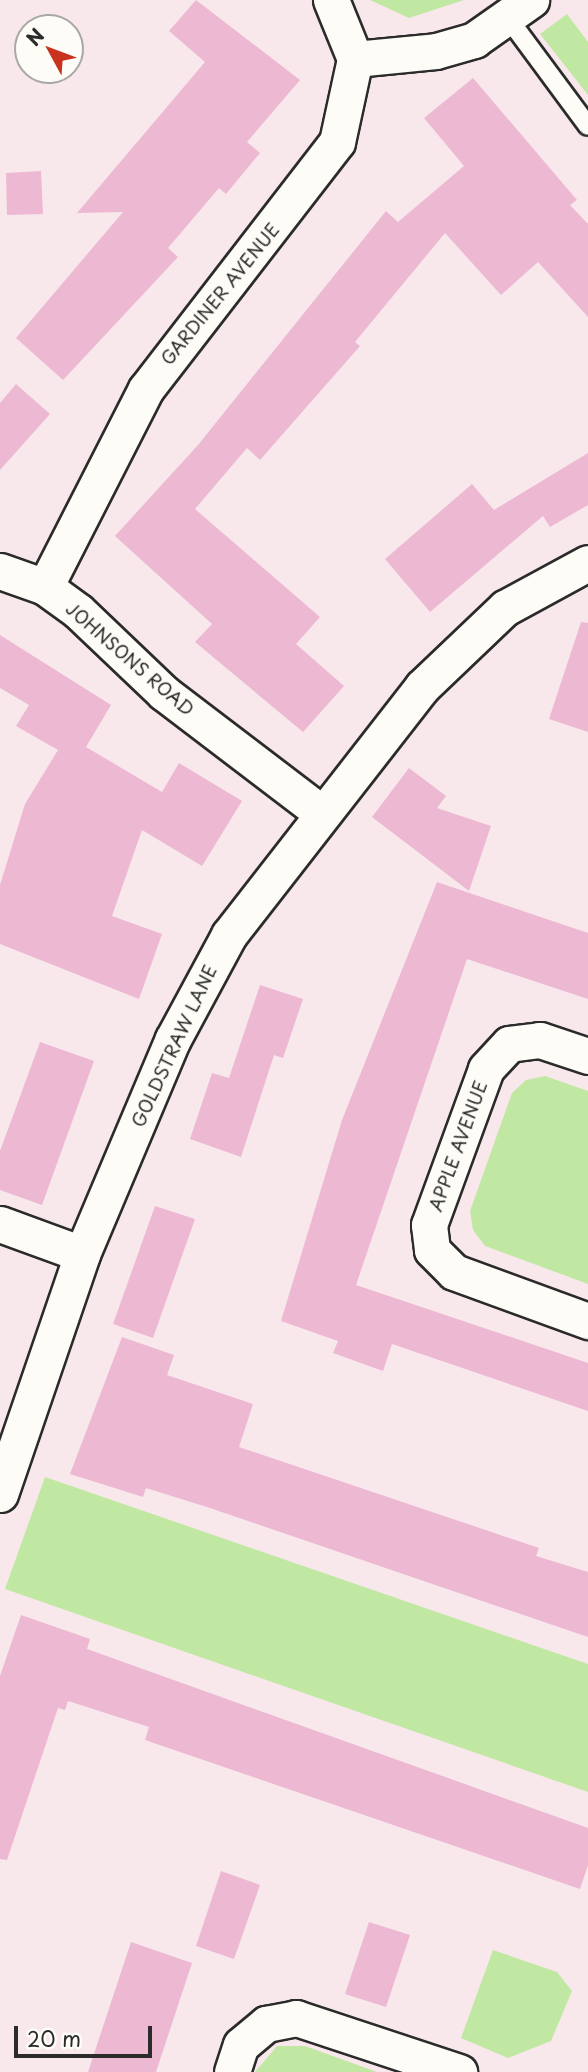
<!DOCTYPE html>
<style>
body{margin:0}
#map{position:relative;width:588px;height:2072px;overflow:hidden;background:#f8e8ec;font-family:"Playpen Sans",sans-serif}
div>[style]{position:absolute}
.green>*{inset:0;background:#c1e8a3}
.building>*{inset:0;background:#edb8d2}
.roads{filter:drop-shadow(2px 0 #2b2b2b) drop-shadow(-2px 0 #2b2b2b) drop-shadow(0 2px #2b2b2b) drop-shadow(0 -2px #2b2b2b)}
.service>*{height:18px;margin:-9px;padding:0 9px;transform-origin:9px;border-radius:9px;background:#fdfcf7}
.minor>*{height:35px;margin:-17.5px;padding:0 17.5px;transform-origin:17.5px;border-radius:17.5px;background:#fdfcf7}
span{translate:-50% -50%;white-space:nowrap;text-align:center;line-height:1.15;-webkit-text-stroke:5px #fdfcf7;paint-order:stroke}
.street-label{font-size:18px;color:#2b2b2b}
.north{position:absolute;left:14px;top:14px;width:70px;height:70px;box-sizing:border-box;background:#fdfcf7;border:2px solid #a9a8a5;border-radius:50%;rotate:311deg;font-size:19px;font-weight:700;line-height:28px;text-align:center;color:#2b2b2b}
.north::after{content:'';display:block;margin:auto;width:24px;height:32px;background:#c8321e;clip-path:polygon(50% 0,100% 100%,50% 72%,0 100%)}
.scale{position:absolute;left:14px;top:2026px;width:138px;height:32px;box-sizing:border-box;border:4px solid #2b2b2b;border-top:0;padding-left:9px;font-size:21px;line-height:24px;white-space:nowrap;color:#2b2b2b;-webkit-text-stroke:5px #fdfcf7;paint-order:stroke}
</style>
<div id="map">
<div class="green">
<i style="clip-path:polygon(370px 0,464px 0,409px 18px)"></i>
<i style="clip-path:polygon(567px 14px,588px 42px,588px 95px,540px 34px)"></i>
<i style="clip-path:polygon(545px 1076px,588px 1091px,588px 1284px,485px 1246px,473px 1230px,470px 1211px,512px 1093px,526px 1080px)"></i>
<i style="clip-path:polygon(45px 1477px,588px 1664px,588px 1792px,5px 1589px)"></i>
<i style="clip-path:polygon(493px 1950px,557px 1972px,572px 1991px,551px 2041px,508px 2058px,461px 2038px)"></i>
<i style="clip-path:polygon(277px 2046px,305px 2046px,377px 2072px,255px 2072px)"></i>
</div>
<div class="building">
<i style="clip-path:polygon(196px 0,300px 80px,247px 142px,260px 153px,226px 194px,219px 188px,168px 248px,178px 257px,63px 380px,16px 338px,123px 212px,77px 213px,205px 62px,169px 31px)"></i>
<i style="clip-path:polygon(473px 78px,577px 200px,570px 205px,588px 224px,588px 317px,538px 262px,501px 295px,445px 233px,355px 342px,360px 346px,260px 460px,247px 448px,195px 509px,320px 617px,296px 644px,344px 686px,303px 732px,195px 642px,212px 624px,115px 536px,198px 445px,386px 211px,398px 222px,464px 166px,424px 118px)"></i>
<i style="clip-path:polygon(41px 171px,43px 214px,7px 215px,6px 173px)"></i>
<i style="clip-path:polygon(16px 384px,50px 414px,0 470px,0 403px)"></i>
<i style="clip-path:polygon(588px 453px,588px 505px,550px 527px,543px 516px,430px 612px,385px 559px,472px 484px,494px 510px)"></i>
<i style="clip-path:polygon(581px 622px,588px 623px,588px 732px,549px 719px)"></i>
<i style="clip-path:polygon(0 635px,111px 705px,86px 747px,162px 792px,179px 763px,242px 801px,202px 866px,142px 830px,112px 916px,162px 934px,139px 999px,0 944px,0 885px,25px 804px,58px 750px,16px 726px,29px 705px,0 688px)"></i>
<i style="clip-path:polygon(409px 768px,446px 796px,437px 808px,491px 826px,469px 891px,372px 817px)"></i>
<i style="clip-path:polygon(437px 882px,588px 933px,588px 999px,467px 959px,356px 1285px,588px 1363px,588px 1411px,392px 1344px,383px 1371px,333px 1353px,338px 1341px,281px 1321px,342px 1120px)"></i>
<i style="clip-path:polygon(260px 985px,303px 999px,283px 1058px,274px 1055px,241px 1157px,190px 1139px,212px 1073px,229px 1078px)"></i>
<i style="clip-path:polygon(40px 1042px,94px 1061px,42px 1205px,0 1190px,0 1151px)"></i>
<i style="clip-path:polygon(155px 1206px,195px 1219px,153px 1338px,113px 1324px)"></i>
<i style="clip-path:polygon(122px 1337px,174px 1355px,167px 1375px,253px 1404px,239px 1447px,539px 1548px,536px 1556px,588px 1572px,588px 1637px,210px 1508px,146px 1488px,143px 1497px,70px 1474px)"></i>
<i style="clip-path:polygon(21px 1615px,90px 1639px,87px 1649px,588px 1828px,588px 1865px,580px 1889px,145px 1740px,149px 1727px,68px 1701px,65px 1710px,58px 1708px,7px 1860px,0 1859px,0 1676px)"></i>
<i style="clip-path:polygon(221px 1871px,260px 1885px,234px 1959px,196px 1946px)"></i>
<i style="clip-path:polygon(369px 1922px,410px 1935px,386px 2007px,345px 1994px)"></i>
<i style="clip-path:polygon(131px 1942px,192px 1963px,156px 2072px,88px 2072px)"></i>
</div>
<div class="roads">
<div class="service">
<i style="left:508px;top:18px;width:134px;rotate:53.5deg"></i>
</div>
<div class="minor">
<i style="left:355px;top:59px;width:81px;rotate:-5.6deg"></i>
<i style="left:436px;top:51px;width:40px;rotate:-16deg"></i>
<i style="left:474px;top:40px;width:70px;rotate:-35.1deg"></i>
<i style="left:0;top:571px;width:48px;rotate:19.6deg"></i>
<i style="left:45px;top:587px;width:41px;rotate:36deg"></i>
<i style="left:78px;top:611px;width:119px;rotate:43.6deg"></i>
<i style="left:164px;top:693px;width:196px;rotate:37.3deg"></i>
<i style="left:45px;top:587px;width:222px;rotate:-63deg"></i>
<i style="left:146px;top:389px;width:312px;rotate:-52.3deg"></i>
<i style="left:337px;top:142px;width:85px;rotate:-77.8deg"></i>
<i style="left:355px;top:59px;width:64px;rotate:-112.1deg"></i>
<i style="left:588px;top:1056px;width:51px;rotate:-161.6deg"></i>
<i style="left:540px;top:1040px;width:31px;rotate:173deg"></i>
<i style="left:509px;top:1044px;width:34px;rotate:133deg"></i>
<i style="left:486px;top:1069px;width:166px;rotate:110.1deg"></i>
<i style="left:429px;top:1225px;width:25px;rotate:83deg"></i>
<i style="left:432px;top:1250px;width:31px;rotate:45deg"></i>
<i style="left:454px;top:1272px;width:143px;rotate:20.1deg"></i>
<i style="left:0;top:1224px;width:87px;rotate:20.1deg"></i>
<i style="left:0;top:1494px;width:254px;rotate:-71.1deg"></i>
<i style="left:82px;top:1254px;width:233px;rotate:-67.1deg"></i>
<i style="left:173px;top:1039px;width:118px;rotate:-61.7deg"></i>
<i style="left:229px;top:935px;width:314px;rotate:-52.1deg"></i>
<i style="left:422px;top:687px;width:115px;rotate:-43.6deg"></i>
<i style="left:505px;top:608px;width:94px;rotate:-28.5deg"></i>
<i style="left:232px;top:2072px;width:28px;rotate:-72deg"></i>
<i style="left:241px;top:2045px;width:33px;rotate:-40deg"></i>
<i style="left:266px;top:2024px;width:31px;rotate:-11deg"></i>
<i style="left:296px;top:2018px;width:172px;rotate:18.3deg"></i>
</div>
</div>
<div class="street-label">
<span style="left:220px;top:294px;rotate:-51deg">GARDINER AVENUE</span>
<span style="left:130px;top:659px;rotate:41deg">JOHNSONS ROAD</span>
<span style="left:174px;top:1046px;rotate:-65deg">GOLDSTRAW LANE</span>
<span style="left:458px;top:1146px;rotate:-70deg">APPLE AVENUE</span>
</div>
<div class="north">N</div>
<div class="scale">20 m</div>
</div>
